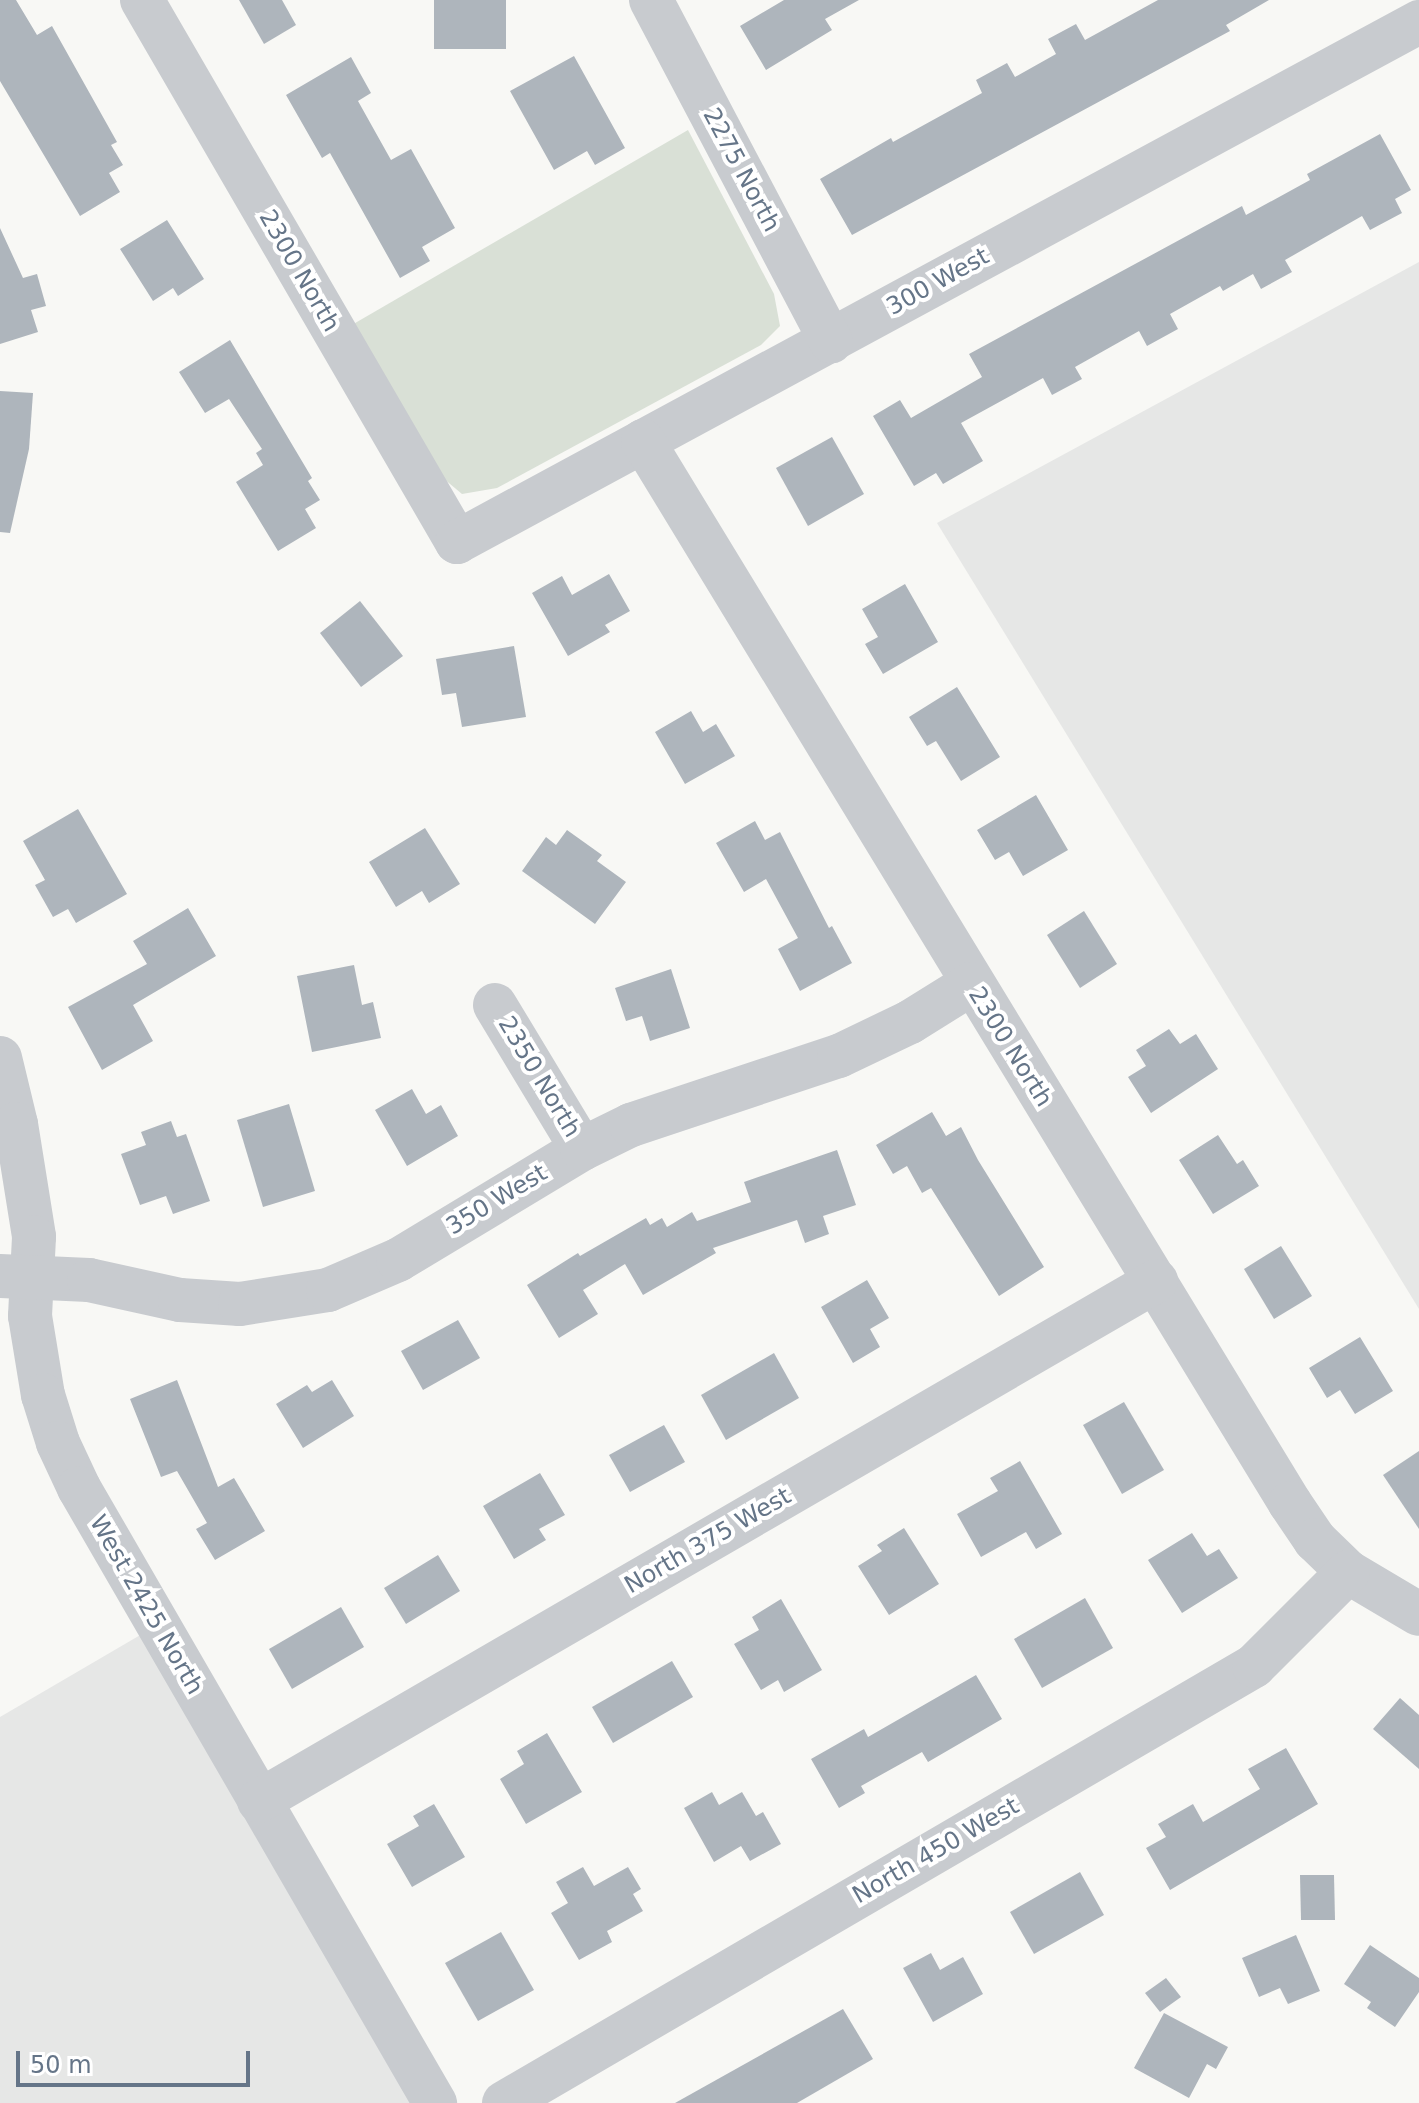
<!DOCTYPE html>
<style>
body{margin:0}
#map{position:relative;width:1419px;height:2103px;overflow:hidden;background:#f8f8f5;font-family:"DejaVu Sans",sans-serif}
div>[style]{position:absolute}
.built>*{inset:0;background:#e6e7e6}
.green>*{inset:0;background:#d9e0d6}
.building>*{inset:0;background:#aeb5bc}
.minor>*{height:44px;margin:-22px;padding:0 22px;transform-origin:22px;border-radius:22px;background:#c8cbcf}
span{translate:-50% -50%;white-space:nowrap;text-align:center;line-height:1.15;-webkit-text-stroke:8px #fff;paint-order:stroke}
.street-label{font-size:24px;color:#657588}
.scale{position:absolute;left:16px;top:2051px;width:234px;height:36px;box-sizing:border-box;border:4px solid #657588;border-top:0;padding-left:10px;font-size:24px;line-height:28px;white-space:nowrap;color:#657588;-webkit-text-stroke:6px #fff;paint-order:stroke}
</style>
<div id="map">
<div class="built">
<i style="clip-path:polygon(1419px 262px,1419px 1309px,937px 523px)"></i>
<i style="clip-path:polygon(154px 1627px,430px 2103px,0 2103px,0 1717px)"></i>
</div>
<div class="green">
<i style="clip-path:polygon(688px 130px,774px 294px,780px 326px,761px 345px,497px 488px,462px 494px,431px 468px,350px 326px)"></i>
</div>
<div class="building">
<i style="clip-path:polygon(0 0,16px 0,37px 35px,52px 26px,117px 142px,111px 145px,123px 165px,109px 173px,120px 192px,80px 216px,0 81px)"></i>
<i style="clip-path:polygon(239px 0,282px 0,296px 25px,264px 44px)"></i>
<i style="clip-path:polygon(434px 0,506px 0,506px 49px,434px 49px)"></i>
<i style="clip-path:polygon(784px 0,859px 0,825px 19px,832px 30px,766px 70px,740px 26px)"></i>
<i style="clip-path:polygon(1158px 0,1269px 0,1226px 25px,1230px 31px,852px 235px,820px 179px,891px 138px,893px 142px,982px 93px,976px 80px,1007px 63px,1015px 77px,1056px 54px,1048px 39px,1076px 24px,1085px 40px)"></i>
<i style="clip-path:polygon(574px 56px,625px 148px,595px 165px,587px 151px,554px 170px,510px 91px)"></i>
<i style="clip-path:polygon(351px 57px,371px 93px,358px 101px,391px 160px,411px 149px,455px 228px,422px 247px,430px 261px,400px 278px,330px 153px,322px 158px,286px 95px)"></i>
<i style="clip-path:polygon(1380px 134px,1411px 190px,1395px 199px,1402px 213px,1370px 230px,1362px 216px,1285px 260px,1292px 272px,1261px 289px,1253px 274px,1223px 291px,1220px 286px,1170px 314px,1178px 329px,1147px 346px,1139px 331px,1075px 367px,1082px 379px,1052px 395px,1043px 378px,961px 423px,983px 461px,943px 484px,936px 473px,914px 486px,873px 416px,900px 400px,911px 418px,982px 377px,969px 354px,1242px 206px,1246px 215px,1310px 180px,1307px 174px)"></i>
<i style="clip-path:polygon(167px 220px,204px 279px,178px 296px,173px 288px,153px 301px,120px 249px)"></i>
<i style="clip-path:polygon(0 228px,23px 278px,37px 274px,46px 306px,31px 310px,38px 332px,0 344px)"></i>
<i style="clip-path:polygon(230px 340px,312px 478px,308px 481px,320px 500px,305px 509px,316px 528px,278px 551px,236px 482px,263px 465px,256px 453px,262px 449px,229px 399px,205px 413px,179px 372px)"></i>
<i style="clip-path:polygon(0 391px,33px 393px,29px 449px,10px 533px,0 532px)"></i>
<i style="clip-path:polygon(832px 437px,864px 494px,808px 526px,776px 468px)"></i>
<i style="clip-path:polygon(609px 574px,630px 611px,605px 625px,610px 632px,568px 656px,532px 593px,562px 576px,572px 595px)"></i>
<i style="clip-path:polygon(905px 584px,938px 642px,883px 674px,865px 644px,878px 637px,862px 609px)"></i>
<i style="clip-path:polygon(360px 601px,403px 656px,361px 687px,320px 633px)"></i>
<i style="clip-path:polygon(514px 646px,526px 717px,462px 727px,456px 693px,442px 695px,436px 659px)"></i>
<i style="clip-path:polygon(957px 687px,1000px 757px,961px 781px,936px 741px,927px 746px,909px 717px)"></i>
<i style="clip-path:polygon(691px 711px,703px 732px,716px 724px,735px 756px,685px 784px,655px 732px)"></i>
<i style="clip-path:polygon(1036px 795px,1068px 850px,1023px 876px,1009px 852px,995px 860px,977px 830px)"></i>
<i style="clip-path:polygon(78px 809px,127px 894px,76px 923px,68px 909px,53px 917px,35px 885px,45px 880px,23px 841px)"></i>
<i style="clip-path:polygon(755px 821px,765px 840px,780px 832px,829px 928px,832px 926px,852px 963px,800px 991px,778px 949px,798px 938px,766px 879px,744px 892px,716px 843px)"></i>
<i style="clip-path:polygon(425px 828px,460px 884px,429px 903px,422px 891px,396px 907px,369px 862px)"></i>
<i style="clip-path:polygon(567px 830px,602px 855px,597px 861px,626px 882px,595px 924px,522px 871px,546px 837px,556px 845px)"></i>
<i style="clip-path:polygon(188px 908px,216px 956px,133px 1005px,153px 1041px,102px 1070px,68px 1007px,147px 964px,133px 941px)"></i>
<i style="clip-path:polygon(1084px 911px,1117px 964px,1080px 988px,1047px 935px)"></i>
<i style="clip-path:polygon(354px 965px,362px 1005px,373px 1002px,381px 1038px,312px 1052px,297px 976px)"></i>
<i style="clip-path:polygon(671px 969px,690px 1028px,650px 1041px,642px 1016px,626px 1021px,615px 988px)"></i>
<i style="clip-path:polygon(1169px 1029px,1180px 1044px,1196px 1034px,1218px 1069px,1151px 1113px,1128px 1077px,1146px 1066px,1136px 1050px)"></i>
<i style="clip-path:polygon(412px 1089px,426px 1114px,441px 1105px,458px 1136px,407px 1166px,375px 1110px)"></i>
<i style="clip-path:polygon(289px 1104px,315px 1191px,263px 1207px,237px 1120px)"></i>
<i style="clip-path:polygon(932px 1112px,946px 1136px,961px 1127px,978px 1160px,1044px 1267px,999px 1296px,931px 1188px,922px 1193px,907px 1166px,893px 1174px,876px 1145px)"></i>
<i style="clip-path:polygon(171px 1121px,177px 1137px,186px 1134px,210px 1201px,173px 1214px,166px 1196px,140px 1205px,121px 1154px,146px 1145px,141px 1132px)"></i>
<i style="clip-path:polygon(1218px 1135px,1237px 1164px,1243px 1160px,1259px 1186px,1213px 1214px,1179px 1160px)"></i>
<i style="clip-path:polygon(837px 1150px,856px 1205px,823px 1216px,829px 1234px,805px 1243px,797px 1220px,713px 1248px,716px 1253px,643px 1295px,625px 1264px,583px 1290px,598px 1314px,559px 1338px,527px 1285px,578px 1253px,580px 1256px,646px 1218px,650px 1225px,662px 1218px,667px 1227px,692px 1212px,697px 1221px,751px 1202px,744px 1182px)"></i>
<i style="clip-path:polygon(1281px 1246px,1312px 1296px,1274px 1319px,1244px 1269px)"></i>
<i style="clip-path:polygon(867px 1280px,889px 1318px,870px 1329px,880px 1347px,853px 1363px,821px 1307px)"></i>
<i style="clip-path:polygon(458px 1320px,480px 1358px,423px 1390px,401px 1351px)"></i>
<i style="clip-path:polygon(1360px 1337px,1393px 1391px,1355px 1414px,1340px 1390px,1327px 1398px,1309px 1368px)"></i>
<i style="clip-path:polygon(774px 1353px,799px 1398px,726px 1440px,701px 1395px)"></i>
<i style="clip-path:polygon(177px 1380px,218px 1487px,234px 1478px,265px 1531px,215px 1560px,196px 1529px,207px 1523px,177px 1471px,161px 1477px,130px 1399px)"></i>
<i style="clip-path:polygon(332px 1380px,354px 1416px,303px 1448px,276px 1404px,307px 1385px,312px 1392px)"></i>
<i style="clip-path:polygon(1124px 1402px,1164px 1470px,1122px 1494px,1083px 1425px)"></i>
<i style="clip-path:polygon(664px 1425px,685px 1462px,630px 1492px,609px 1455px)"></i>
<i style="clip-path:polygon(1419px 1451px,1419px 1529px,1383px 1475px)"></i>
<i style="clip-path:polygon(1020px 1461px,1062px 1534px,1036px 1549px,1026px 1532px,981px 1557px,957px 1514px,998px 1491px,990px 1478px)"></i>
<i style="clip-path:polygon(540px 1473px,565px 1515px,539px 1529px,546px 1540px,514px 1559px,483px 1506px)"></i>
<i style="clip-path:polygon(904px 1528px,939px 1584px,889px 1615px,858px 1566px,882px 1551px,877px 1545px)"></i>
<i style="clip-path:polygon(1192px 1533px,1207px 1556px,1219px 1549px,1238px 1578px,1182px 1613px,1148px 1560px)"></i>
<i style="clip-path:polygon(438px 1555px,460px 1591px,406px 1624px,384px 1588px)"></i>
<i style="clip-path:polygon(1085px 1598px,1113px 1648px,1042px 1688px,1014px 1639px)"></i>
<i style="clip-path:polygon(781px 1599px,822px 1670px,784px 1692px,778px 1680px,761px 1690px,734px 1644px,759px 1630px,752px 1617px)"></i>
<i style="clip-path:polygon(341px 1607px,364px 1647px,292px 1689px,269px 1649px)"></i>
<i style="clip-path:polygon(672px 1661px,693px 1697px,613px 1743px,592px 1707px)"></i>
<i style="clip-path:polygon(976px 1675px,1002px 1719px,928px 1762px,922px 1752px,861px 1786px,865px 1793px,839px 1808px,811px 1759px,864px 1729px,868px 1737px)"></i>
<i style="clip-path:polygon(1400px 1698px,1419px 1715px,1419px 1769px,1373px 1729px)"></i>
<i style="clip-path:polygon(547px 1733px,582px 1792px,526px 1824px,500px 1779px,524px 1764px,517px 1751px)"></i>
<i style="clip-path:polygon(1286px 1748px,1318px 1804px,1170px 1890px,1146px 1848px,1166px 1837px,1158px 1824px,1193px 1804px,1203px 1822px,1260px 1789px,1248px 1769px)"></i>
<i style="clip-path:polygon(712px 1792px,719px 1805px,742px 1792px,756px 1816px,763px 1812px,781px 1844px,750px 1861px,741px 1846px,714px 1862px,684px 1808px)"></i>
<i style="clip-path:polygon(434px 1804px,465px 1857px,412px 1887px,387px 1844px,419px 1826px,413px 1816px)"></i>
<i style="clip-path:polygon(583px 1867px,594px 1886px,628px 1867px,641px 1889px,633px 1894px,643px 1911px,607px 1931px,612px 1942px,579px 1960px,551px 1913px,568px 1903px,556px 1882px)"></i>
<i style="clip-path:polygon(1080px 1872px,1104px 1915px,1034px 1954px,1010px 1912px)"></i>
<i style="clip-path:polygon(1300px 1875px,1334px 1875px,1335px 1920px,1301px 1920px)"></i>
<i style="clip-path:polygon(501px 1932px,534px 1990px,478px 2021px,445px 1963px)"></i>
<i style="clip-path:polygon(1296px 1935px,1320px 1991px,1288px 2004px,1280px 1988px,1259px 1997px,1242px 1958px)"></i>
<i style="clip-path:polygon(1370px 1945px,1419px 1978px,1419px 1992px,1395px 2027px,1367px 2008px,1371px 2002px,1344px 1984px)"></i>
<i style="clip-path:polygon(931px 1953px,940px 1970px,963px 1957px,983px 1994px,933px 2022px,903px 1968px)"></i>
<i style="clip-path:polygon(1166px 1978px,1181px 1997px,1160px 2012px,1145px 1993px)"></i>
<i style="clip-path:polygon(843px 2009px,873px 2059px,797px 2103px,675px 2103px)"></i>
<i style="clip-path:polygon(1164px 2013px,1228px 2047px,1216px 2069px,1207px 2064px,1189px 2098px,1134px 2068px)"></i>
</div>
<div class="minor">
<i style="left:142px;top:0;width:627px;rotate:59.84deg"></i>
<i style="left:457px;top:542px;width:1094px;rotate:-28.39deg"></i>
<i style="left:651px;top:0;width:386px;rotate:62.2deg"></i>
<i style="left:643px;top:441px;width:1244px;rotate:58.65deg"></i>
<i style="left:1290px;top:1503px;width:45px;rotate:56deg"></i>
<i style="left:1315px;top:1540px;width:46px;rotate:44.1deg"></i>
<i style="left:1348px;top:1572px;width:82px;rotate:30.6deg"></i>
<i style="left:495px;top:1005px;width:168px;rotate:58.9deg"></i>
<i style="left:0;top:1058px;width:68px;rotate:76.4deg"></i>
<i style="left:16px;top:1124px;width:114px;rotate:80.9deg"></i>
<i style="left:34px;top:1237px;width:79px;rotate:92.9deg"></i>
<i style="left:30px;top:1316px;width:80px;rotate:80.7deg"></i>
<i style="left:43px;top:1395px;width:50px;rotate:72.6deg"></i>
<i style="left:58px;top:1443px;width:50px;rotate:65deg"></i>
<i style="left:79px;top:1488px;width:711px;rotate:59.94deg"></i>
<i style="left:0;top:1276px;width:89px;rotate:2.6deg"></i>
<i style="left:89px;top:1280px;width:93px;rotate:12.4deg"></i>
<i style="left:180px;top:1300px;width:60px;rotate:3.8deg"></i>
<i style="left:240px;top:1304px;width:89px;rotate:-9deg"></i>
<i style="left:328px;top:1290px;width:76px;rotate:-23.2deg"></i>
<i style="left:398px;top:1260px;width:215px;rotate:-31.1deg"></i>
<i style="left:582px;top:1149px;width:55px;rotate:-26.1deg"></i>
<i style="left:631px;top:1125px;width:219px;rotate:-18.4deg"></i>
<i style="left:839px;top:1056px;width:79px;rotate:-25.6deg"></i>
<i style="left:910px;top:1022px;width:72px;rotate:-31.9deg"></i>
<i style="left:259px;top:1801px;width:1037px;rotate:-30.1deg"></i>
<i style="left:504px;top:2103px;width:868px;rotate:-30.23deg"></i>
<i style="left:1254px;top:1666px;width:133px;rotate:-45deg"></i>
</div>
<div class="street-label">
<span style="left:741px;top:170px;rotate:62deg">2275 North</span>
<span style="left:299px;top:271px;rotate:60deg">2300 North</span>
<span style="left:938px;top:282px;rotate:-29deg">300 West</span>
<span style="left:1010px;top:1047px;rotate:58deg">2300 North</span>
<span style="left:539px;top:1077px;rotate:59deg">2350 North</span>
<span style="left:497px;top:1200px;rotate:-31deg">350 West</span>
<span style="left:708px;top:1541px;rotate:-30deg">North 375 West</span>
<span style="left:146px;top:1605px;rotate:60deg">West 2425 North</span>
<span style="left:936px;top:1851px;rotate:-30deg">North 450 West</span>
</div>
<div class="scale">50 m</div>
</div>
